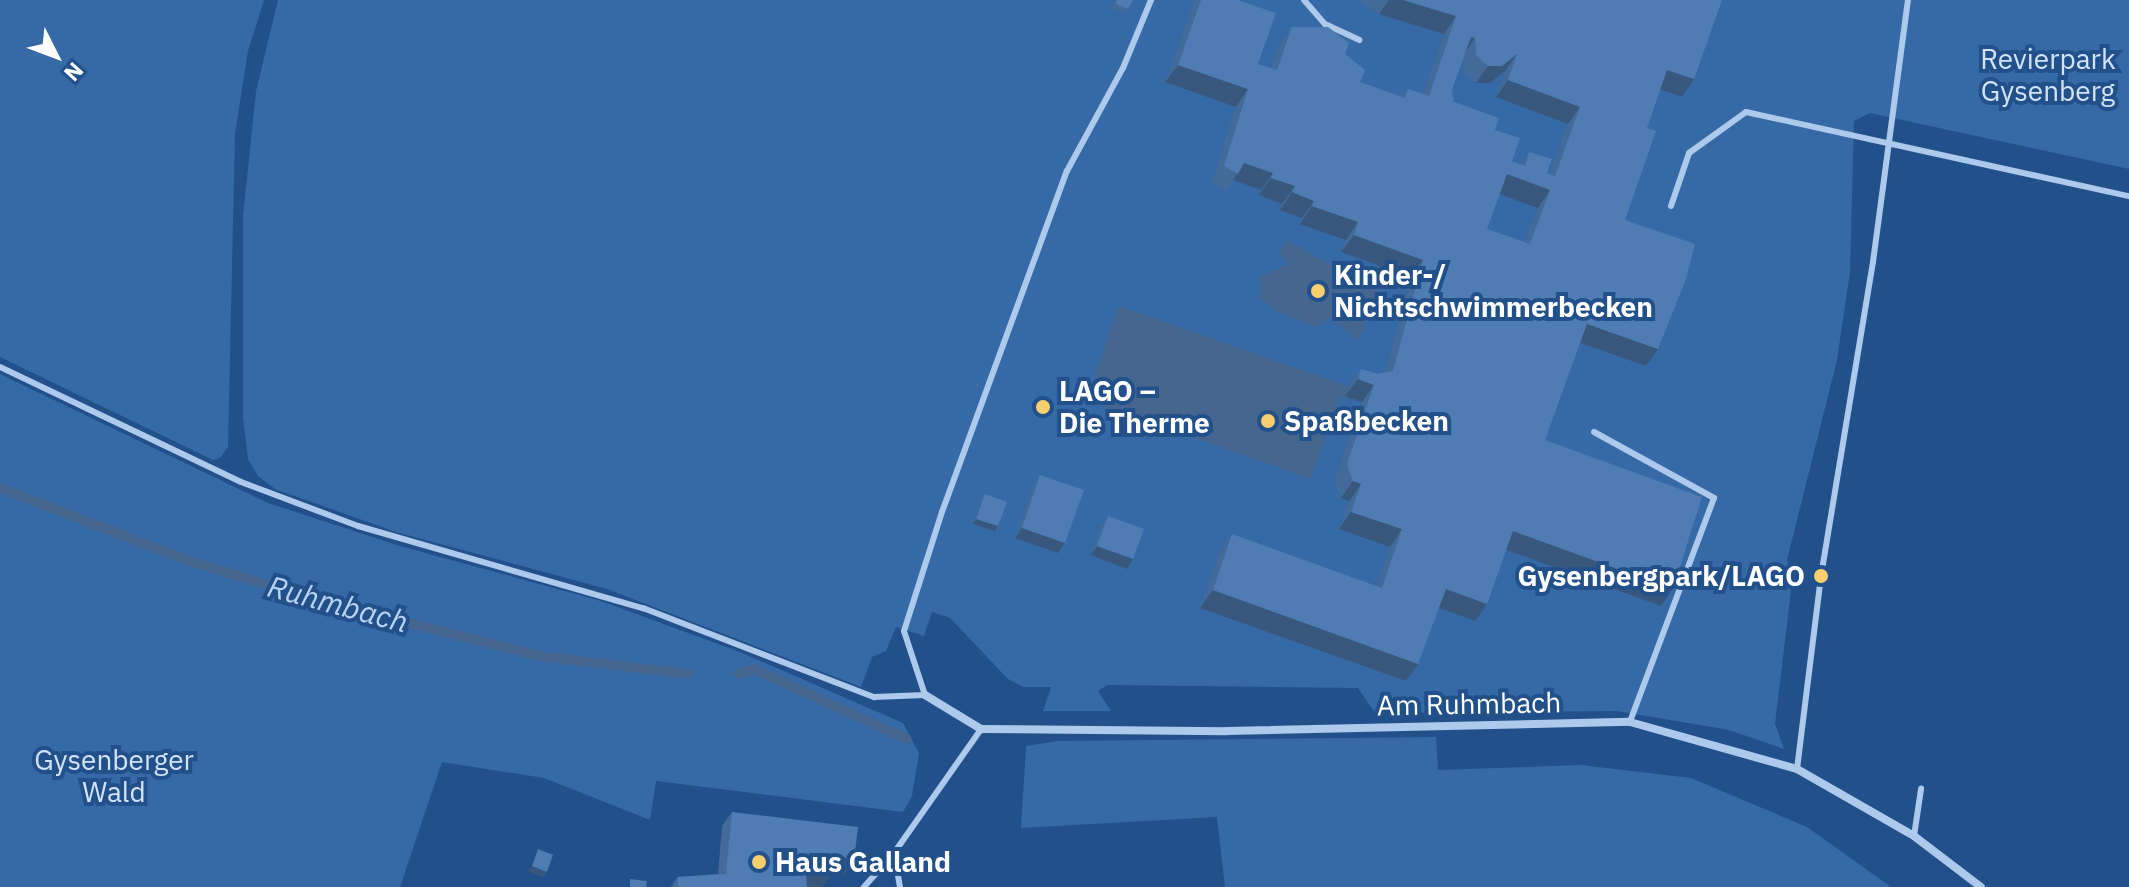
<!DOCTYPE html>
<meta charset="utf-8">
<style>
body{margin:0}
#map{position:relative;width:2129px;height:887px;overflow:hidden;background:#21508a;font-family:"IBM Plex Sans",sans-serif}
div>[style]{position:absolute}
.green>*{inset:0;background:#356aa7}
.water>*{inset:0;background:#44668f}
.stream>*{height:10px;margin:-5px;padding:0 5px;transform-origin:5px;border-radius:5px;background:#44668f}
.lane>*{height:6px;margin:-3px;padding:0 3px;transform-origin:3px;border-radius:3px;background:#adc9eb}
.street>*{height:8px;margin:-4px;padding:0 4px;transform-origin:4px;border-radius:4px;background:#adc9eb}
.wall>*{inset:0;background:#436b9a}
.shaded-wall>*{inset:0;background:#37577d}
.building>*{inset:0;background:#4e7cb3}
.dots>*{width:22px;height:22px;translate:-50% -50%;box-sizing:border-box;border:4px solid #21508a;border-radius:50%}
span{translate:-50% -50%;white-space:nowrap;text-align:center;line-height:1.15;-webkit-text-stroke:8px #21508a;paint-order:stroke}
.park-label{font-size:28px;color:#d2e3f8}
.poi-label{font-size:28px;color:#fff;font-weight:700}
.left{translate:0 -50%;text-align:left}
.right{translate:-100% -50%;text-align:right}
.street-label{font-size:28px;color:#fff}
.water-label{font-size:30px;color:#b9d3f2;font-style:italic}
.north{position:absolute;left:16px;top:16px;width:80px;height:80px;-webkit-text-stroke:6px #21508a;paint-order:stroke;rotate:132deg;font-size:22px;font-weight:700;line-height:32px;text-align:center;color:#fff}
.north::after{content:'';display:block;margin:auto;width:28px;height:36px;background:#fff;clip-path:polygon(50% 0,100% 100%,50% 72%,0 100%)}
</style>
<div id="map">
<div class="green">
<i style="clip-path:polygon(0 0,264px 0,248px 51px,235px 134px,228px 447px,220px 458px,213px 460px,0 357px)"></i>
<i style="clip-path:polygon(278px 0,2129px 0,2129px 169px,1870px 113px,1854px 121px,1850px 272px,1837px 360px,1787px 560px,1793px 574px,1775px 724px,1784px 749px,1729px 730px,1617px 711px,1375px 713px,1358px 688px,1107px 685px,1098px 691px,1111px 711px,1043px 711px,1051px 687px,1023px 687px,1008px 679px,950px 618px,932px 612px,924px 636px,896px 627px,886px 651px,872px 657px,861px 687px,607px 589px,396px 532px,275px 489px,258px 476px,248px 459px,243px 417px,243px 216px,256px 91px)"></i>
<i style="clip-path:polygon(0 374px,268px 503px,400px 546px,601px 601px,740px 652px,903px 723px,919px 753px,912px 796px,903px 812px,656px 781px,650px 820px,544px 778px,442px 762px,400px 887px,0 887px)"></i>
<i style="clip-path:polygon(1436px 737px,1438px 770px,1581px 765px,1691px 778px,1807px 827px,1891px 887px,1225px 887px,1217px 817px,1021px 828px,1026px 746px,1058px 741px)"></i>
</div>
<div class="water">
<i style="clip-path:polygon(1287px 240px,1357px 280px,1381px 284px,1359px 340px,1330px 318px,1317px 327px,1275px 311px,1260px 298px,1260px 276px,1289px 264px,1279px 253px)"></i>
<i style="clip-path:polygon(1119px 306px,1359px 390px,1355px 400px,1340px 396px,1311px 479px,1086px 400px)"></i>
</div>
<div class="stream">
<i style="left:0;top:488px;width:203px;rotate:21.1deg"></i>
<i style="left:189px;top:561px;width:142px;rotate:16.8deg"></i>
<i style="left:325px;top:602px;width:222px;rotate:14.1deg"></i>
<i style="left:540px;top:656px;width:149px;rotate:6.9deg"></i>
<i style="left:739px;top:674px;width:16px;rotate:-18deg"></i>
<i style="left:754px;top:669px;width:168px;rotate:24.6deg"></i>
</div>
<div class="lane">
<i style="left:1304px;top:0;width:32px;rotate:49deg"></i>
<i style="left:1325px;top:24px;width:38px;rotate:25deg"></i>
<i style="left:1671px;top:206px;width:56px;rotate:-71.2deg"></i>
<i style="left:1689px;top:153px;width:70px;rotate:-35.7deg"></i>
<i style="left:1746px;top:112px;width:392px;rotate:12.4deg"></i>
<i style="left:0;top:367px;width:267px;rotate:25.5deg"></i>
<i style="left:241px;top:482px;width:125px;rotate:20.6deg"></i>
<i style="left:358px;top:526px;width:297px;rotate:16.1deg"></i>
<i style="left:643px;top:608px;width:248px;rotate:21.1deg"></i>
<i style="left:874px;top:697px;width:51px;rotate:-2.2deg"></i>
<i style="left:925px;top:695px;width:67px;rotate:-108.2deg"></i>
<i style="left:904px;top:631px;width:125px;rotate:-72.3deg"></i>
<i style="left:942px;top:512px;width:363px;rotate:-69.9deg"></i>
<i style="left:1067px;top:171px;width:117px;rotate:-61.5deg"></i>
<i style="left:1123px;top:68px;width:74px;rotate:-67.6deg"></i>
<i style="left:1594px;top:432px;width:137px;rotate:28.8deg"></i>
<i style="left:1714px;top:498px;width:239px;rotate:110.6deg"></i>
<i style="left:1797px;top:769px;width:194px;rotate:-82.9deg"></i>
<i style="left:1821px;top:576px;width:318px;rotate:-80.6deg"></i>
<i style="left:1873px;top:262px;width:264px;rotate:-82.4deg"></i>
<i style="left:1914px;top:836px;width:48px;rotate:-81.5deg"></i>
<i style="left:894px;top:853px;width:35px;rotate:80deg"></i>
<i style="left:864px;top:887px;width:45px;rotate:-48.6deg"></i>
<i style="left:894px;top:853px;width:151px;rotate:-54.9deg"></i>
</div>
<div class="street">
<i style="left:925px;top:695px;width:66px;rotate:31.3deg"></i>
<i style="left:981px;top:729px;width:246px;rotate:0.5deg"></i>
<i style="left:1227px;top:731px;width:403px;rotate:-1.3deg"></i>
<i style="left:1630px;top:722px;width:173px;rotate:15.7deg"></i>
<i style="left:1797px;top:769px;width:135px;rotate:29.8deg"></i>
<i style="left:1914px;top:836px;width:84px;rotate:37.3deg"></i>
</div>
<div class="wall">
<i style="clip-path:polygon(1116px 0,1133px 0,1125px 14px,1112px 8px)"></i>
<i style="clip-path:polygon(evenodd,1195px 0,1238px 0,1258px 64px,1271px 68px,1280px 44px,1292px 27px,1345px 54px,1360px 82px,1403px 97px,1408px 89px,1423px 94px,1444px 34px,1379px 14px,1358px 0,1722px 0,1694px 79px,1682px 97px,1661px 89px,1647px 128px,1625px 220px,1658px 349px,1646px 366px,1580px 343px,1545px 440px,1661px 606px,1506px 550px,1475px 621px,1439px 608px,1406px 681px,1200px 608px,1220px 552px,1232px 534px,1376px 586px,1390px 547px,1339px 529px,1349px 501px,1341px 498px,1334px 481px,1362px 402px,1345px 396px,1349px 386px,1361px 369px,1378px 374px,1385px 373px,1411px 277px,1341px 252px,1346px 240px,1300px 224px,1302px 218px,1280px 210px,1282px 204px,1259px 195px,1261px 190px,1233px 180px,1226px 191px,1212px 183px,1236px 107px,1165px 82px,1195px 0,1463px 58px,1464px 72px,1476px 83px,1490px 83px,1505px 71px,1496px 97px,1568px 124px,1549px 174px,1547px 173px,1529px 152px,1521px 164px,1512px 161px,1495px 130px,1454px 102px,1452px 90px,1463px 58px,1195px 0,1500px 194px,1538px 208px,1525px 242px,1487px 229px,1500px 194px)"></i>
<i style="clip-path:polygon(1040px 475px,1065px 543px,1058px 553px,1015px 538px,1034px 484px)"></i>
<i style="clip-path:polygon(985px 494px,995px 531px,973px 524px,982px 499px)"></i>
<i style="clip-path:polygon(1108px 516px,1127px 569px,1091px 555px,1101px 526px)"></i>
<i style="clip-path:polygon(732px 812px,844px 875px,830px 873px,830px 876px,822px 887px,671px 887px,678px 877px,718px 874px,722px 826px)"></i>
</div>
<div class="shaded-wall">
<i style="clip-path:polygon(1389px 0,1403px 0,1456px 16px,1444px 34px,1379px 14px)"></i>
<i style="clip-path:polygon(1471px 37px,1475px 38px,1463px 56px)"></i>
<i style="clip-path:polygon(1517px 54px,1505px 71px,1490px 83px,1476px 83px,1488px 66px)"></i>
<i style="clip-path:polygon(1178px 65px,1248px 89px,1236px 107px,1165px 82px)"></i>
<i style="clip-path:polygon(1667px 70px,1694px 79px,1682px 97px,1655px 87px)"></i>
<i style="clip-path:polygon(1508px 80px,1580px 107px,1568px 124px,1496px 97px)"></i>
<i style="clip-path:polygon(1244px 163px,1273px 173px,1261px 190px,1233px 180px)"></i>
<i style="clip-path:polygon(1507px 174px,1550px 190px,1538px 208px,1494px 192px)"></i>
<i style="clip-path:polygon(1271px 178px,1295px 186px,1282px 204px,1259px 195px)"></i>
<i style="clip-path:polygon(1292px 192px,1314px 201px,1302px 218px,1280px 210px)"></i>
<i style="clip-path:polygon(1312px 206px,1358px 222px,1346px 240px,1300px 224px)"></i>
<i style="clip-path:polygon(1354px 235px,1423px 260px,1411px 277px,1341px 252px)"></i>
<i style="clip-path:polygon(1587px 324px,1658px 349px,1646px 366px,1575px 341px)"></i>
<i style="clip-path:polygon(1358px 379px,1374px 385px,1362px 402px,1345px 396px)"></i>
<i style="clip-path:polygon(1353px 481px,1361px 484px,1349px 501px,1341px 498px)"></i>
<i style="clip-path:polygon(1351px 512px,1402px 529px,1390px 547px,1339px 529px)"></i>
<i style="clip-path:polygon(976px 519px,998px 526px,995px 531px,973px 524px)"></i>
<i style="clip-path:polygon(1022px 528px,1065px 543px,1058px 553px,1015px 538px)"></i>
<i style="clip-path:polygon(1513px 531px,1673px 589px,1661px 606px,1501px 548px)"></i>
<i style="clip-path:polygon(1097px 546px,1133px 559px,1127px 569px,1091px 555px)"></i>
<i style="clip-path:polygon(1446px 589px,1487px 604px,1475px 621px,1434px 606px)"></i>
<i style="clip-path:polygon(1213px 590px,1418px 664px,1406px 681px,1200px 608px)"></i>
<i style="clip-path:polygon(832px 859px,854px 861px,844px 875px,822px 873px)"></i>
<i style="clip-path:polygon(532px 866px,547px 872px,543px 877px,528px 871px)"></i>
<i style="clip-path:polygon(806px 873px,830px 876px,822px 887px,797px 887px)"></i>
</div>
<div class="building">
<i style="clip-path:polygon(1117px 0,1133px 0,1128px 9px,1116px 4px)"></i>
<i style="clip-path:polygon(evenodd,1201px 0,1238px 0,1276px 13px,1258px 64px,1277px 70px,1292px 27px,1328px 27px,1349px 43px,1345px 54px,1365px 70px,1360px 82px,1405px 98px,1408px 89px,1429px 96px,1456px 16px,1403px 0,1722px 0,1694px 79px,1667px 70px,1647px 128px,1656px 131px,1625px 220px,1695px 244px,1686px 279px,1658px 349px,1587px 324px,1545px 440px,1702px 497px,1673px 589px,1513px 531px,1487px 604px,1446px 589px,1418px 664px,1213px 590px,1232px 534px,1382px 588px,1402px 529px,1351px 512px,1361px 484px,1353px 481px,1347px 464px,1374px 385px,1358px 379px,1361px 369px,1378px 374px,1393px 371px,1423px 260px,1354px 235px,1358px 222px,1312px 206px,1314px 201px,1292px 192px,1295px 186px,1271px 178px,1273px 173px,1244px 163px,1238px 174px,1224px 166px,1248px 89px,1178px 65px,1201px 0,1471px 37px,1475px 38px,1476px 55px,1488px 66px,1502px 66px,1517px 54px,1508px 80px,1580px 107px,1555px 176px,1547px 173px,1552px 159px,1529px 152px,1525px 166px,1512px 161px,1520px 138px,1495px 130px,1499px 118px,1454px 102px,1452px 90px,1471px 37px,1201px 0,1507px 174px,1550px 190px,1530px 244px,1487px 229px,1507px 174px)"></i>
<i style="clip-path:polygon(1040px 475px,1084px 490px,1065px 543px,1022px 528px)"></i>
<i style="clip-path:polygon(985px 494px,1007px 502px,998px 526px,976px 519px)"></i>
<i style="clip-path:polygon(1108px 516px,1144px 529px,1133px 559px,1097px 546px)"></i>
<i style="clip-path:polygon(732px 812px,858px 827px,854px 861px,832px 859px,830px 876px,806px 873px,807px 887px,678px 887px,678px 877px,726px 874px)"></i>
<i style="clip-path:polygon(538px 849px,553px 855px,547px 872px,532px 866px)"></i>
<i style="clip-path:polygon(630px 879px,647px 881px,646px 887px,630px 887px)"></i>
</div>
<div class="dots">
<i style="left:1318px;top:291px;background:#f8ce6e"></i>
<i style="left:1043px;top:407px;background:#f8ce6e"></i>
<i style="left:1268px;top:421px;background:#f8ce6e"></i>
<i style="left:1821px;top:576px;background:#f8ce6e"></i>
<i style="left:759px;top:862px;background:#f8ce6e"></i>
</div>
<div class="park-label">
<span style="left:2048px;top:75px">Revierpark<br>Gysenberg</span>
<span style="left:114px;top:776px">Gysenberger<br>Wald</span>
</div>
<div class="poi-label">
<span class="left" style="left:1334px;top:291px">Kinder-/<br>Nichtschwimmerbecken</span>
<span class="left" style="left:1059px;top:407px">LAGO –<br>Die Therme</span>
<span class="left" style="left:1284px;top:421px">Spaßbecken</span>
<span class="right" style="left:1805px;top:576px">Gysenbergpark/LAGO</span>
<span class="left" style="left:775px;top:862px">Haus Galland</span>
</div>
<div class="street-label">
<span style="left:1469px;top:704px;rotate:-1deg">Am Ruhmbach</span>
</div>
<div class="water-label">
<span style="left:338px;top:604px;rotate:15deg">Ruhmbach</span>
</div>
<div class="north">N</div>
</div>
